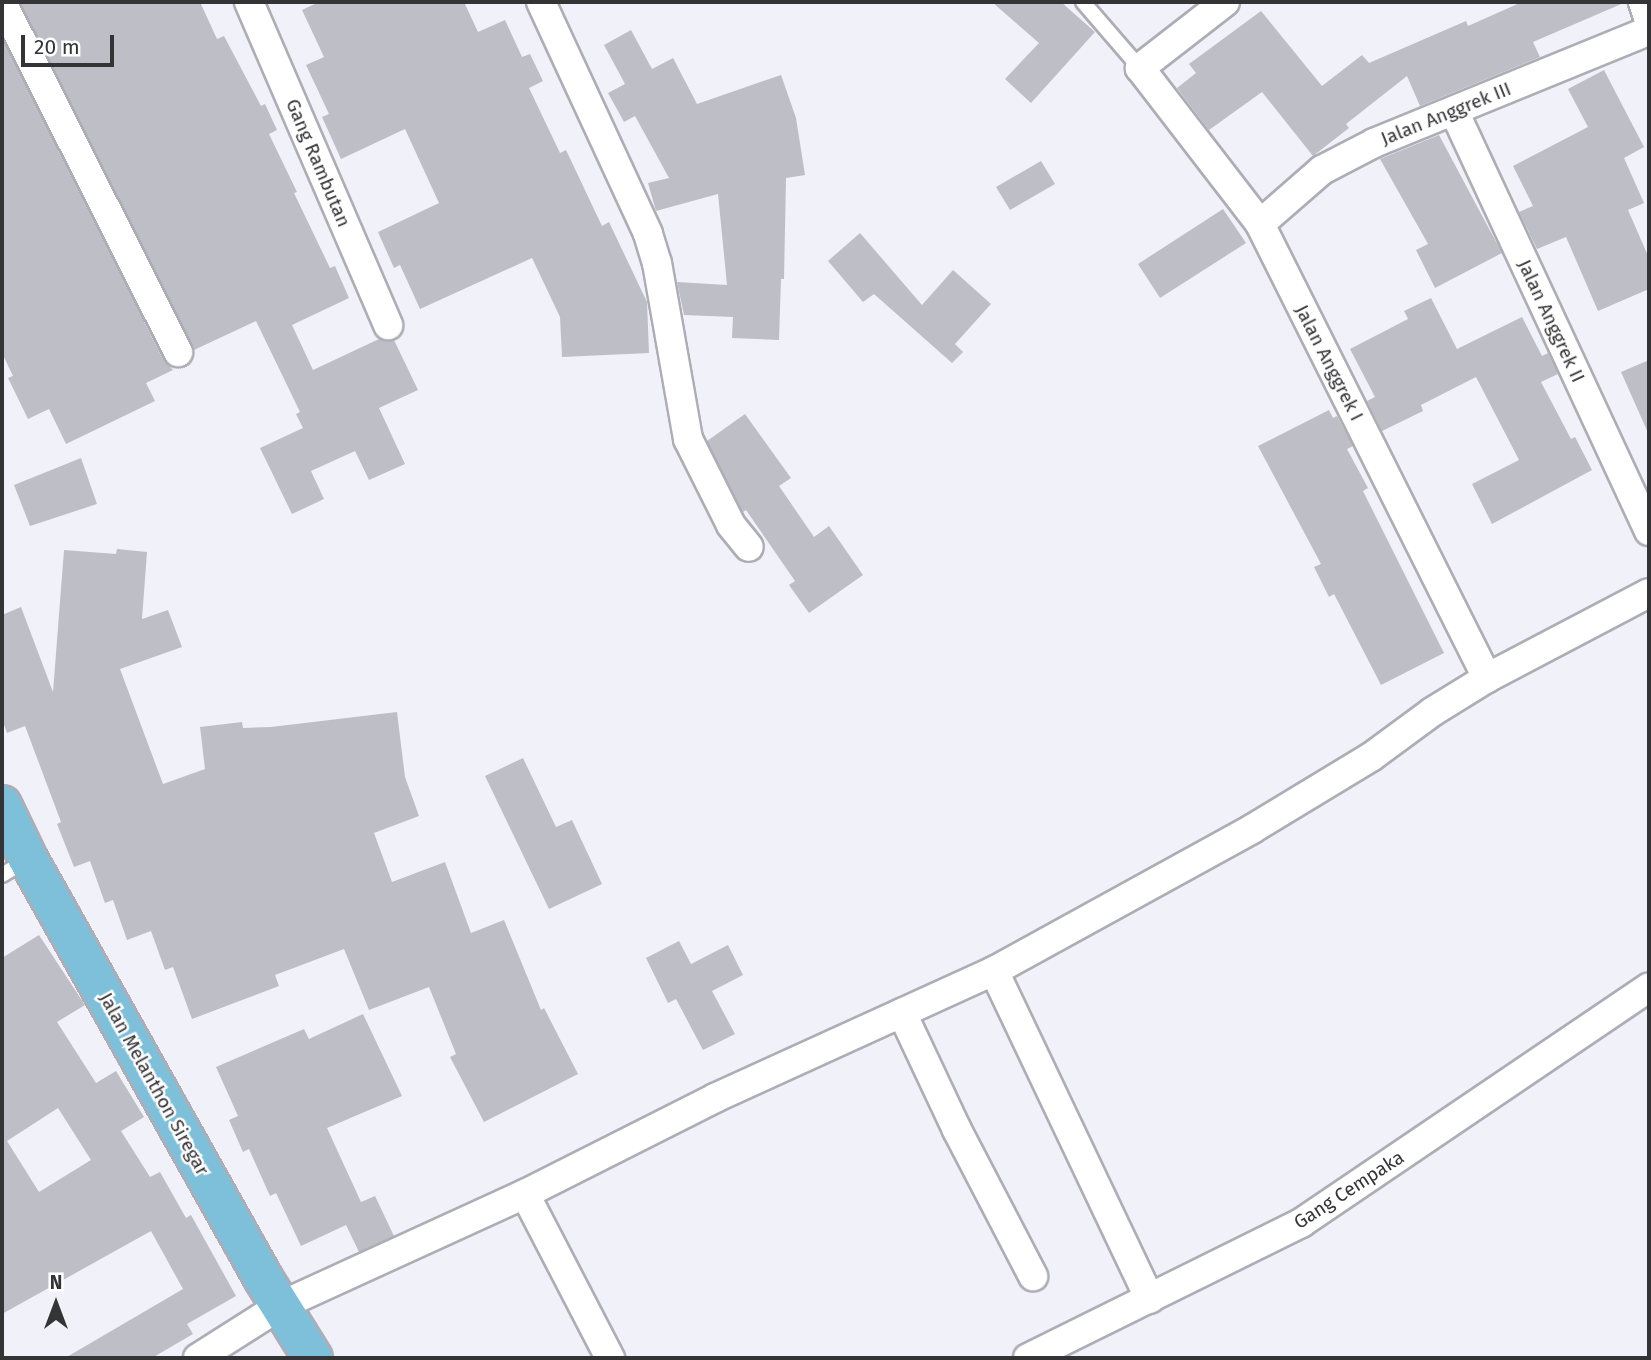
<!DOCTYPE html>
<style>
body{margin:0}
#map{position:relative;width:1651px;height:1360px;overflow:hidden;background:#f1f1fa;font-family:"Fira Sans",sans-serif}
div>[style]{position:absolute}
.building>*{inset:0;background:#bebec7}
.roads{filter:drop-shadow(2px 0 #aeadb6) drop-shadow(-2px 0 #aeadb6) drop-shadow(0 2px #aeadb6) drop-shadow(0 -2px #aeadb6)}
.service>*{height:14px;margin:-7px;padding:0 7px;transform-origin:7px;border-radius:7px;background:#fff}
.minor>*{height:28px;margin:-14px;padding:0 14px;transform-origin:14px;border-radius:14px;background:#fff}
.primary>*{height:38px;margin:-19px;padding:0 19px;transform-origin:19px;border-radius:19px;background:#7ec0d9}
span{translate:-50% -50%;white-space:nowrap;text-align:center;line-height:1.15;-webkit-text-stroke:5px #fff;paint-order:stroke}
.street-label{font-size:19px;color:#343437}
.frame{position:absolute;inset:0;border:4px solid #343437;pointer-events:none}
.north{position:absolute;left:21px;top:1269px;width:70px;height:70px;-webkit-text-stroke:5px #fff;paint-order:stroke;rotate:0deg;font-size:19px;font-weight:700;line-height:28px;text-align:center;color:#343437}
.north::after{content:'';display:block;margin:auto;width:24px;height:32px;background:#343437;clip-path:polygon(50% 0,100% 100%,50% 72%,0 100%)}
.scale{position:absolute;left:21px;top:35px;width:93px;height:32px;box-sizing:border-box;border:4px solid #343437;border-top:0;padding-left:9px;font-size:21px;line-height:24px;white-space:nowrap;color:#343437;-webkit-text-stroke:5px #fff;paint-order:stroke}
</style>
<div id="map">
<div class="building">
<i style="clip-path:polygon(20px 2px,200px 2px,217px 39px,224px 36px,261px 106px,265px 104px,277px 130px,269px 134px,297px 192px,294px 193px,330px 268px,335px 266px,349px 298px,292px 325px,313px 370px,379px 339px,394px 340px,418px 390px,379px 408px,405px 464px,369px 480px,355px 451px,311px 471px,324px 499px,292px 514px,260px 448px,303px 428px,296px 414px,300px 412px,256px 321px,194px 350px)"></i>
<i style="clip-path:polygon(319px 2px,464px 2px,478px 32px,505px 20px,522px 57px,530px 54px,543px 81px,529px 88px,560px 153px,566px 150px,602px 226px,609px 222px,647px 302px,649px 353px,562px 357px,560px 317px,532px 258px,420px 309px,400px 265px,394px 268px,378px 232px,439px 203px,405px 129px,341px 159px,322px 117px,329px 114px,306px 65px,324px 57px,302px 10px)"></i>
<i style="clip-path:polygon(992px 2px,1061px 2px,1095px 32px,1031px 103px,1005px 79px,1039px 43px)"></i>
<i style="clip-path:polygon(1522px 2px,1626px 2px,1533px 42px,1540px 57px,1420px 106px,1407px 76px,1346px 124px,1349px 128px,1313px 156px,1262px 92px,1209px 130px,1177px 88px,1196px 73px,1189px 64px,1261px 11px,1322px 86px,1362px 55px,1369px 63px,1466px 21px,1468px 26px)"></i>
<i style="clip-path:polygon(631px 30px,652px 69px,673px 58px,697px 104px,781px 75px,796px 118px,805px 175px,786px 178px,784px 279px,781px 279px,779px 340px,732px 338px,733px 317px,684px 315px,677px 282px,727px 285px,718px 194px,656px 211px,648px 183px,669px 178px,635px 116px,624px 122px,608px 93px,625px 84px,604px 45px)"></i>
<i style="clip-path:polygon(2px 38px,163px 359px,173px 370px,146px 383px,155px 401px,66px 444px,49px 409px,28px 419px,8px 378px,13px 376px,2px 353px)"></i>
<i style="clip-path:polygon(1604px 70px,1644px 147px,1624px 158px,1644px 203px,1628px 210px,1649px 258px,1649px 289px,1598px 311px,1566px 237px,1537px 249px,1519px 212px,1533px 206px,1513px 166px,1588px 127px,1568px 89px)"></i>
<i style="clip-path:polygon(1439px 135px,1502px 253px,1435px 288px,1416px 250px,1428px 244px,1380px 159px)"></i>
<i style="clip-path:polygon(1041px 161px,1055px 184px,1010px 210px,996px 187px)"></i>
<i style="clip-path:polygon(1223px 209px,1246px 243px,1160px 298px,1138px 264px)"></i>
<i style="clip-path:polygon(860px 233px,922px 305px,953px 270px,991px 304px,955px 344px,963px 352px,952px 363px,874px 294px,863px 302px,828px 261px)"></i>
<i style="clip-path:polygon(1431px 298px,1457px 349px,1522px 317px,1542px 356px,1548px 353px,1558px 374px,1541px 382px,1571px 439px,1575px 437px,1592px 470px,1492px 524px,1472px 484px,1519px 460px,1476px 377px,1421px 405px,1423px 411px,1382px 431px,1367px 401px,1375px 397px,1350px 349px,1408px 319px,1404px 311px)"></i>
<i style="clip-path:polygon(1649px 360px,1649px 435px,1621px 372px)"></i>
<i style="clip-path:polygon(1329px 410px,1333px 418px,1337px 416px,1353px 446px,1347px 449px,1368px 488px,1363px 491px,1444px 653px,1381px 685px,1334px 594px,1329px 597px,1314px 567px,1321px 564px,1258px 446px)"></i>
<i style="clip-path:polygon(745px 414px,791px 478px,779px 486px,814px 537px,829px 526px,863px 575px,809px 613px,789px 585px,795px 581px,746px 510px,743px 512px,707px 441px)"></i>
<i style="clip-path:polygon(81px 458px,97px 504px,30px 526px,14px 485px)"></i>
<i style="clip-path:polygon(117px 549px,147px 552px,142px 619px,168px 610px,182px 647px,120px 669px,163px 784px,205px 769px,200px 727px,242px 722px,243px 728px,271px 727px,397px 712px,405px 777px,419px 816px,374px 833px,392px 882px,445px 862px,471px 933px,504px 920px,541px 1010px,544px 1008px,578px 1074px,484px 1122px,450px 1057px,456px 1054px,429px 987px,369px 1010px,344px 949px,275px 975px,279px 986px,192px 1019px,173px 967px,165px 970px,151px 931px,127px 940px,113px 900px,105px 903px,90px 861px,74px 867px,57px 824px,61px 822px,25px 726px,7px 733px,2px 719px,2px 615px,21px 607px,53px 692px,64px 550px,116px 554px)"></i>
<i style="clip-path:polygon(523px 758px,556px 827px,572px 820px,602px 884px,549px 909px,485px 776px)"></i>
<i style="clip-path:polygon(evenodd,39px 935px,85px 1005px,57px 1022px,96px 1083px,116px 1071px,144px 1117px,121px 1131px,150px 1177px,160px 1172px,186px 1218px,191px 1215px,236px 1296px,187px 1324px,193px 1334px,152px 1358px,65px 1358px,183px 1289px,151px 1231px,2px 1314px,2px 958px,39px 935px,58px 1108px,91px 1160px,39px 1192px,7px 1141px,58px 1108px)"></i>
<i style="clip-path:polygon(679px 941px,691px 964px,728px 945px,743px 975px,712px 991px,735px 1034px,703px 1050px,676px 999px,668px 1003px,646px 958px)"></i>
<i style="clip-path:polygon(363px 1014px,402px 1096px,327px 1128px,361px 1202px,375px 1196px,394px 1236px,359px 1252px,346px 1225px,301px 1246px,276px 1193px,270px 1196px,249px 1149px,243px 1152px,229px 1120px,238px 1116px,216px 1067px,304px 1029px,309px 1039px)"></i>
</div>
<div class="roads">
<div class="service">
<i style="left:1083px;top:2px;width:87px;rotate:49.2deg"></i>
<i style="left:2px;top:875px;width:29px;rotate:-31deg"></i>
</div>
<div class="minor">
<i style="left:2px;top:2px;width:392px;rotate:63.3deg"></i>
<i style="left:249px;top:2px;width:352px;rotate:66.7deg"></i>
<i style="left:541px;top:2px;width:255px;rotate:65.2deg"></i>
<i style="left:648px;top:234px;width:30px;rotate:73deg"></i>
<i style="left:657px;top:263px;width:179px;rotate:80deg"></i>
<i style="left:688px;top:439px;width:96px;rotate:63.4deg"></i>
<i style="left:731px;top:525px;width:28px;rotate:51deg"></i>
<i style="left:1225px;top:2px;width:108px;rotate:142.2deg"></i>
<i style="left:1140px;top:68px;width:197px;rotate:52.4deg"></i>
<i style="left:1260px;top:224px;width:508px;rotate:63.43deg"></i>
<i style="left:1643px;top:2px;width:19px;rotate:72deg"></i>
<i style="left:1454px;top:111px;width:463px;rotate:65.1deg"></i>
<i style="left:1260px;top:224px;width:82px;rotate:-41.1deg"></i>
<i style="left:1322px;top:170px;width:59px;rotate:-27.4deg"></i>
<i style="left:1374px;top:143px;width:297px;rotate:-22.2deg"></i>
<i style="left:994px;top:971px;width:363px;rotate:64.6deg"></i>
<i style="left:902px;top:1013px;width:129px;rotate:64.8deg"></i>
<i style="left:957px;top:1130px;width:165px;rotate:62.5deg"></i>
<i style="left:525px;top:1194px;width:185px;rotate:62.6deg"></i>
<i style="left:198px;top:1358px;width:97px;rotate:-32.4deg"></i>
<i style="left:280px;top:1306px;width:269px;rotate:-24.6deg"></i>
<i style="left:525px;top:1194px;width:213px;rotate:-26.8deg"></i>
<i style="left:715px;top:1098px;width:307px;rotate:-24.5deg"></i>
<i style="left:994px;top:971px;width:294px;rotate:-28.8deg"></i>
<i style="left:1252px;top:829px;width:139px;rotate:-31.2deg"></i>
<i style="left:1371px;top:757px;width:76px;rotate:-36.4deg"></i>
<i style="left:1432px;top:712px;width:65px;rotate:-31.7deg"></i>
<i style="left:1487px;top:678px;width:183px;rotate:-27.7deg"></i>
<i style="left:1028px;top:1358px;width:305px;rotate:-26.3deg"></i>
<i style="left:1301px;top:1223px;width:420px;rotate:-34.1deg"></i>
</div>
<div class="primary">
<i style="left:2px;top:805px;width:60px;rotate:64.3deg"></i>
<i style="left:28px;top:859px;width:480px;rotate:60.7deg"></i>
<i style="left:263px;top:1278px;width:94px;rotate:58deg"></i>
</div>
</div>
<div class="street-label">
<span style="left:1446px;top:114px;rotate:-22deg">Jalan Anggrek III</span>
<span style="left:318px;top:163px;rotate:67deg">Gang Rambutan</span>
<span style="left:1551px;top:321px;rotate:65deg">Jalan Anggrek II</span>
<span style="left:1329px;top:363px;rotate:63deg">Jalan Anggrek I</span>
<span style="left:154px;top:1084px;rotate:61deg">Jalan Melanthon Siregar</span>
<span style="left:1349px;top:1190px;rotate:-33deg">Gang Cempaka</span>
</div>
<div class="frame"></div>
<div class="north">N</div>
<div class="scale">20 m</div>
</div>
